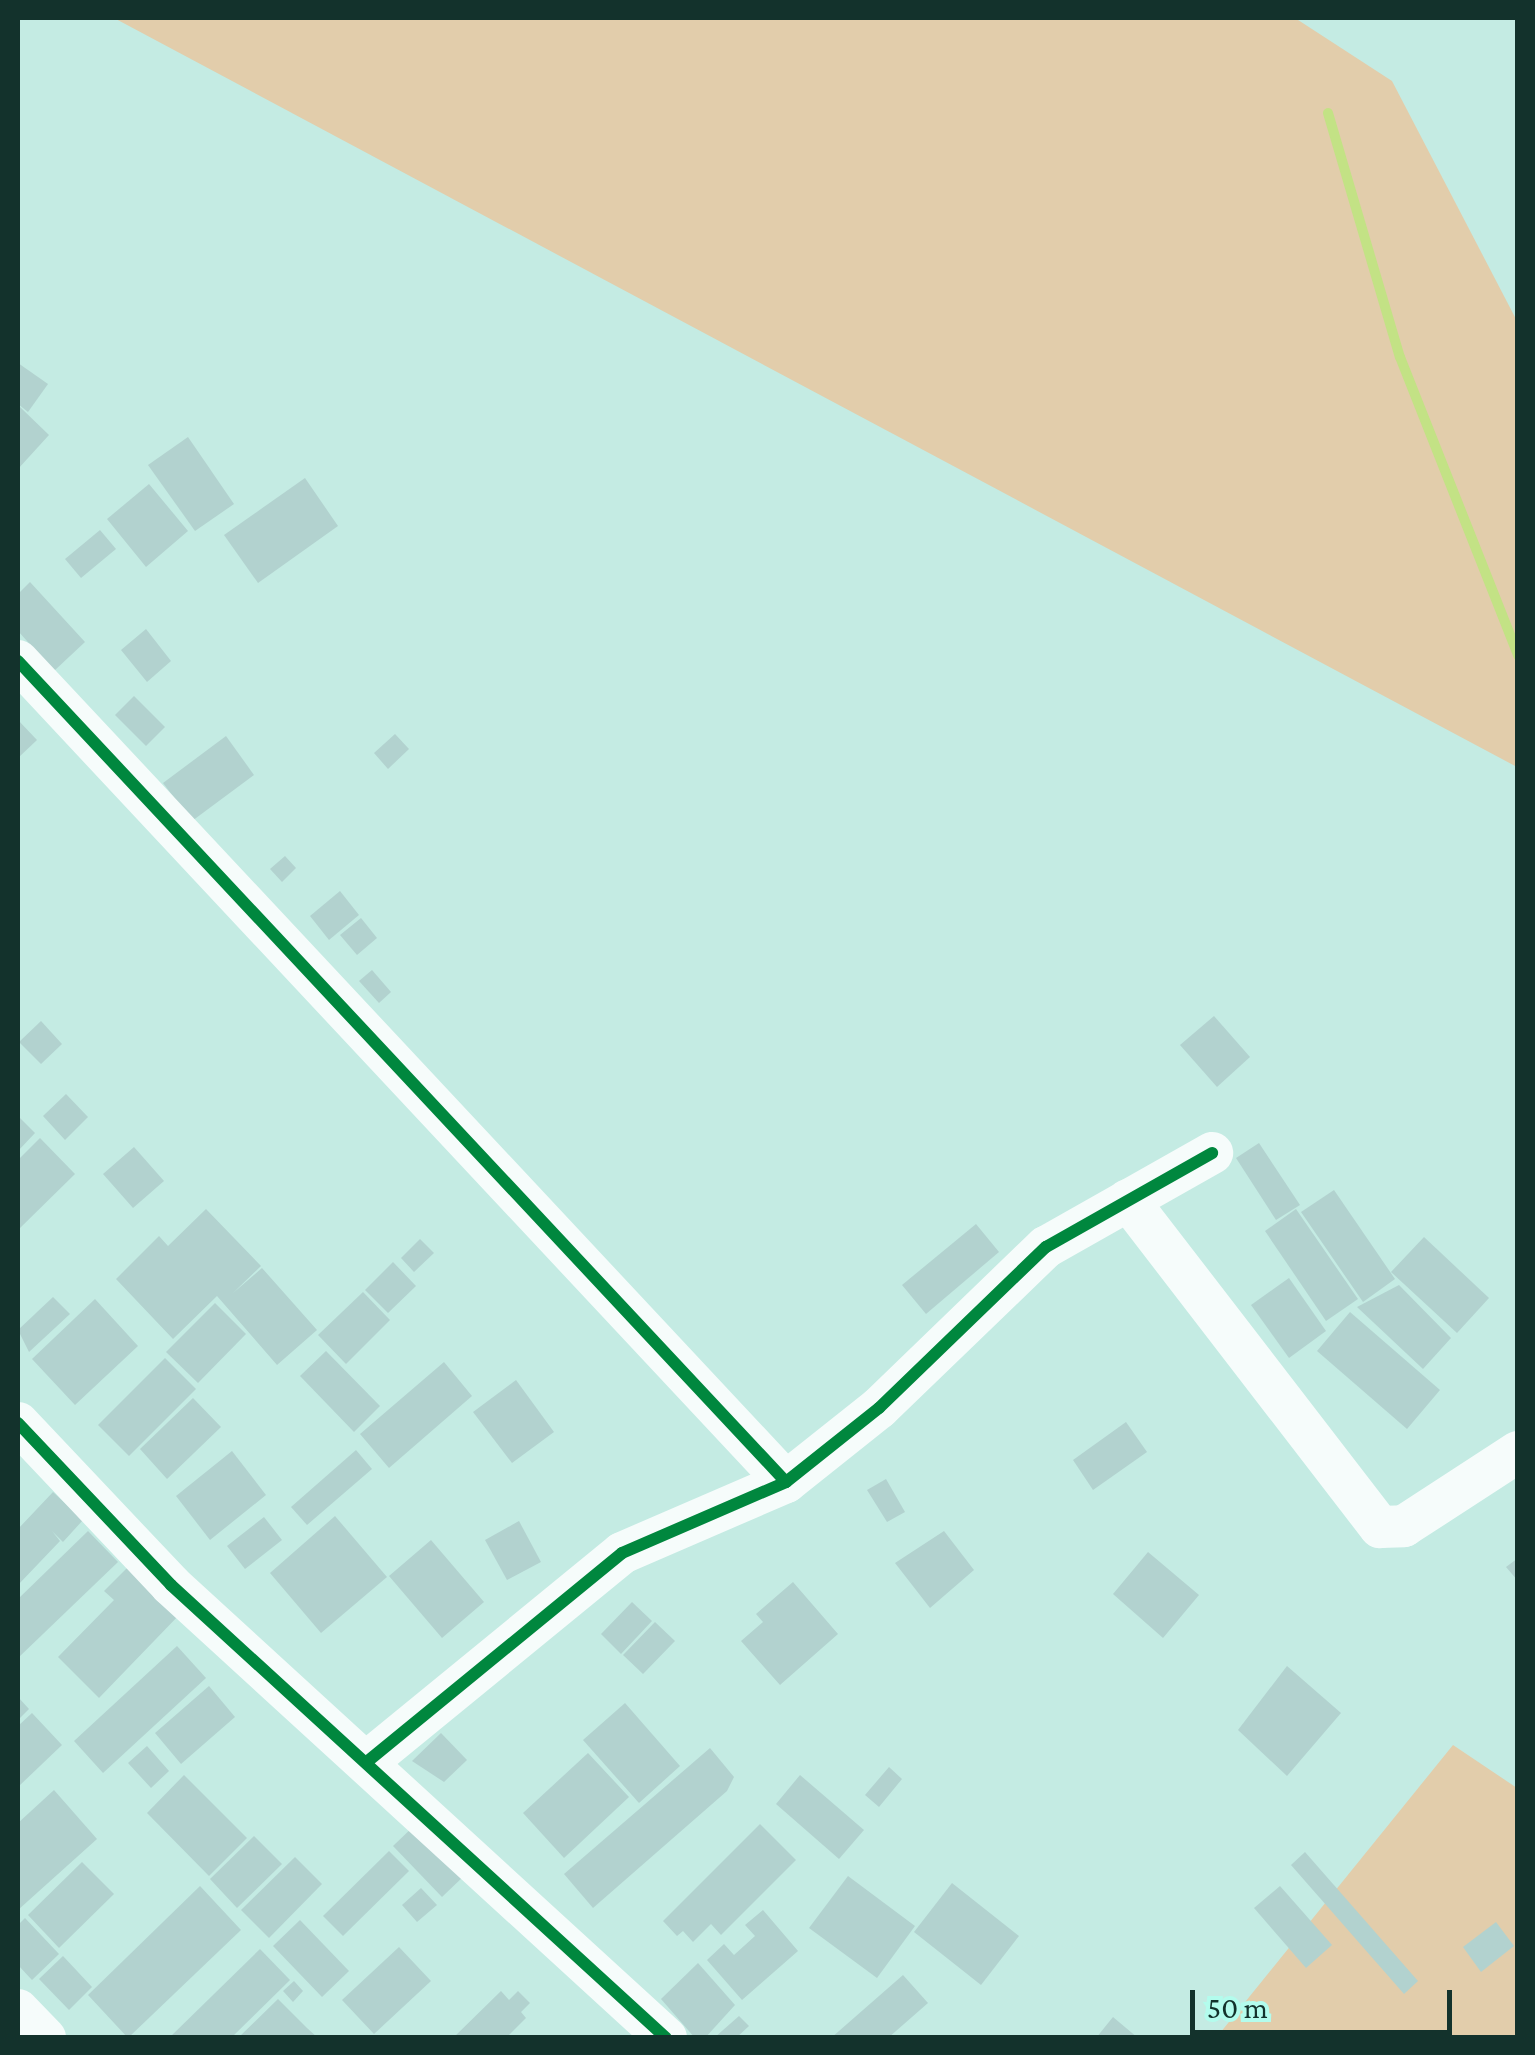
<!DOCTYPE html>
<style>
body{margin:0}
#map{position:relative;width:1535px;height:2055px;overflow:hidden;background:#c4ebe3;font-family:"Crimson Pro",serif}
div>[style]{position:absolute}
.green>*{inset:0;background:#e2cdab}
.stream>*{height:10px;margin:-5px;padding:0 5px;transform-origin:5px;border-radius:5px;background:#c3e285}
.building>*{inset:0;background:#b2d2cf}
.street>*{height:42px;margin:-21px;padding:0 21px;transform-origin:21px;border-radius:21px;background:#f6fcfb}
.cycleway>*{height:12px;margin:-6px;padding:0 6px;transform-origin:6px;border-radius:6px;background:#00873e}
span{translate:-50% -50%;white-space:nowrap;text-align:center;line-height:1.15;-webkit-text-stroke:8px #b3fced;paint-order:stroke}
.frame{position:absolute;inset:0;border:20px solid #13322c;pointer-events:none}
.scale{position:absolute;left:1190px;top:1990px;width:262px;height:45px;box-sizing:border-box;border:5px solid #13322c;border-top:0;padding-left:12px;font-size:30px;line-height:35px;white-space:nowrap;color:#13322c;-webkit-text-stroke:8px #b3fced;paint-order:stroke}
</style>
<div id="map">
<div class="green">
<i style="clip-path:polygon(114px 18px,1295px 18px,1392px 81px,1517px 321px,1517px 767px)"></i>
<i style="clip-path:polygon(1453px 1745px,1517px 1788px,1517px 2037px,1216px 2038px)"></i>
</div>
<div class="stream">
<i style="left:1328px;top:113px;width:254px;rotate:73.6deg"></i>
<i style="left:1400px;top:357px;width:321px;rotate:68.4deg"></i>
</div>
<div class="building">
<i style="clip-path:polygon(18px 363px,48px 384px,28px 412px,18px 404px)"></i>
<i style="clip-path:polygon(20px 407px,49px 435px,18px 469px,18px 410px)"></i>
<i style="clip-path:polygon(188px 437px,234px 504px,195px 531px,148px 465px)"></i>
<i style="clip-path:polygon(305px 478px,338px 526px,258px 583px,224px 535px)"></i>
<i style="clip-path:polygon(149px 484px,188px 531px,146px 567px,107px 519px)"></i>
<i style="clip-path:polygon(100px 530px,116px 549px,81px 578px,65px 559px)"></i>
<i style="clip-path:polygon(30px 582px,85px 642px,54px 671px,18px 631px,18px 594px)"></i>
<i style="clip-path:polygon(146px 629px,171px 661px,147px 682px,121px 650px)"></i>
<i style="clip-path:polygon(134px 696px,165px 727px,146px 746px,115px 715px)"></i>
<i style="clip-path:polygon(18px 720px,37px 740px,18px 758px)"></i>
<i style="clip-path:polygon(395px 734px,409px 749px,388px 769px,374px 753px)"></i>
<i style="clip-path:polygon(226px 736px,254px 775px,192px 821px,163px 783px)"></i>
<i style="clip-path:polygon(285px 856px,296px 868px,282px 882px,270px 869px)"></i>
<i style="clip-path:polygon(340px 891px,359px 915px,329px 940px,310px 916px)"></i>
<i style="clip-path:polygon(361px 918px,377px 938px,357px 955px,340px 935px)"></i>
<i style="clip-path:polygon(372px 970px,391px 992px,379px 1003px,359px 981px)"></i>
<i style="clip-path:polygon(1214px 1016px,1250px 1057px,1217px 1087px,1180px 1045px)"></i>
<i style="clip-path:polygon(41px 1021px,62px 1044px,41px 1064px,19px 1042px)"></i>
<i style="clip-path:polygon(66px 1094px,88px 1117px,65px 1140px,43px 1116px)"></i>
<i style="clip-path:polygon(18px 1116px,35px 1133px,18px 1151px)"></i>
<i style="clip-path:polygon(40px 1138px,75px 1174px,18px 1230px,18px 1160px)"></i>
<i style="clip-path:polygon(1259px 1143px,1300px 1205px,1276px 1220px,1236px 1158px)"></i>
<i style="clip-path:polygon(134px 1147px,164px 1181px,133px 1208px,103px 1174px)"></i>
<i style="clip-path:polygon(1334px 1190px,1395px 1279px,1363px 1302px,1301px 1212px)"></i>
<i style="clip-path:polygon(206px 1209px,261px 1266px,233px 1293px,262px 1268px,317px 1330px,277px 1365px,217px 1296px,173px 1339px,116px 1279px,159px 1236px,168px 1246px)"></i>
<i style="clip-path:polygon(1296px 1209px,1358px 1299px,1326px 1321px,1265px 1231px)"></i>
<i style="clip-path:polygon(976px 1224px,999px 1252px,926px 1314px,902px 1285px)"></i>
<i style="clip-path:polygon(1424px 1237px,1489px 1298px,1457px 1333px,1391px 1272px)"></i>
<i style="clip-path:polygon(420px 1239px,434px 1253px,414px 1272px,401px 1258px)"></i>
<i style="clip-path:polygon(393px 1262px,416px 1286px,388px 1313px,365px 1290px)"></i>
<i style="clip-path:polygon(1289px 1278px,1326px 1331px,1289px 1358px,1251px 1305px)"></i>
<i style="clip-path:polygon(1399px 1285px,1451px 1338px,1423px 1369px,1357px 1307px)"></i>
<i style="clip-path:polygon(363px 1292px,390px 1320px,346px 1364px,318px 1335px)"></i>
<i style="clip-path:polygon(53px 1297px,70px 1314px,29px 1352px,18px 1330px)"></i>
<i style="clip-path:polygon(95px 1299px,138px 1346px,75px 1405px,32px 1359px)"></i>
<i style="clip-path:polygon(215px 1303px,246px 1334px,198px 1383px,166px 1352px)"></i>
<i style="clip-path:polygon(1350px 1312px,1440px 1390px,1407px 1429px,1317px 1351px)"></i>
<i style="clip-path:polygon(326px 1351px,380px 1406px,354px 1432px,300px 1376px)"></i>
<i style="clip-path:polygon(165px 1358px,196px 1389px,129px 1456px,98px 1425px)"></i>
<i style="clip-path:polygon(444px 1362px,472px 1396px,389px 1468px,360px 1434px)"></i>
<i style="clip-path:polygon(516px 1380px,554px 1432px,512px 1463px,473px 1412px)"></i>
<i style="clip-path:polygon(193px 1398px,221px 1427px,167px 1479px,140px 1449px)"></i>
<i style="clip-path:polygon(1126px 1422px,1147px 1452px,1093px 1490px,1073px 1460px)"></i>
<i style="clip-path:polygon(356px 1450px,372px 1469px,307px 1525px,291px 1507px)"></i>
<i style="clip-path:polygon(232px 1451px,266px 1495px,210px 1540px,176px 1496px)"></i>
<i style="clip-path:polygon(886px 1479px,905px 1512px,887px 1522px,867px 1490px)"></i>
<i style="clip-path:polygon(53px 1492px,83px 1520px,63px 1542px,52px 1531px,60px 1541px,18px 1585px,18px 1529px)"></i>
<i style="clip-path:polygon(335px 1516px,387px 1577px,321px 1633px,270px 1573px)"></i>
<i style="clip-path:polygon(264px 1517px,282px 1540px,245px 1569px,227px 1546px)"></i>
<i style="clip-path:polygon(519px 1521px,541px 1562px,507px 1580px,485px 1540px)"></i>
<i style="clip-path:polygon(88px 1531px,118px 1562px,18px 1658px,18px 1599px)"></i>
<i style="clip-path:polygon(944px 1531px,974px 1570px,930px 1608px,895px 1563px)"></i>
<i style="clip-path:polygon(431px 1540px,484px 1602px,442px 1638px,389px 1576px)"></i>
<i style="clip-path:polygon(1148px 1552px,1199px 1595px,1163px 1638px,1113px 1594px)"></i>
<i style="clip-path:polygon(1518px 1558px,1518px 1581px,1506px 1567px)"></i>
<i style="clip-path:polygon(132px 1563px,182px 1612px,99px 1698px,58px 1657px,114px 1600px,104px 1591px)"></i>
<i style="clip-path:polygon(793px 1582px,838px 1634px,780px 1685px,741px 1641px,763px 1622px,756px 1614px)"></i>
<i style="clip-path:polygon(632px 1602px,652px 1621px,621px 1654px,601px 1634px)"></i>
<i style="clip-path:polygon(655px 1622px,675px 1641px,643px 1674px,623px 1655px)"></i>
<i style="clip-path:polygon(177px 1646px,206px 1678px,103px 1773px,74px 1741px)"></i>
<i style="clip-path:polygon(1287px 1666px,1341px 1713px,1287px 1776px,1238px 1730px)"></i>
<i style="clip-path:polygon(209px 1686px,235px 1717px,181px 1764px,155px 1733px)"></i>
<i style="clip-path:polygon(18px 1697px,29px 1709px,18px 1720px)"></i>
<i style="clip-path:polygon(625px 1703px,680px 1766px,639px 1803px,583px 1740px)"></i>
<i style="clip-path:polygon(32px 1713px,62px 1745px,18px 1787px,18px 1726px)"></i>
<i style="clip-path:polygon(441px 1733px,467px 1760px,444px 1782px,412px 1761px)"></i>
<i style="clip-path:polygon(147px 1746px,169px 1771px,151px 1788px,128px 1763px)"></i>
<i style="clip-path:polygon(710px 1748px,734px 1777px,727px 1791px,593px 1908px,564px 1874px)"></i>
<i style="clip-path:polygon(588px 1753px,629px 1797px,564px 1858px,523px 1813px)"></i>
<i style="clip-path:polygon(889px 1767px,902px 1779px,879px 1807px,865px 1795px)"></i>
<i style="clip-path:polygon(184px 1775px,247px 1838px,209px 1876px,147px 1813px)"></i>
<i style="clip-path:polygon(800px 1775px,864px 1830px,839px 1859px,776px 1804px)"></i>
<i style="clip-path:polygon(54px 1790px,97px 1839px,18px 1910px,18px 1823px)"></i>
<i style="clip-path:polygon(416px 1824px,465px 1875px,442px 1897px,393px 1846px)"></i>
<i style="clip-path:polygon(760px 1824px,796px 1860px,721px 1935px,711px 1924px,693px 1942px,683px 1931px,677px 1936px,663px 1921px)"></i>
<i style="clip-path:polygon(254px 1836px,282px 1864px,237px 1908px,210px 1879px)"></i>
<i style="clip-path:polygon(389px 1851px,409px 1871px,343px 1936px,323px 1916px)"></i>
<i style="clip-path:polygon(1305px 1852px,1418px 1981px,1404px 1994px,1291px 1865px)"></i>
<i style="clip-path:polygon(295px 1857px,322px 1884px,269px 1938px,241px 1910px)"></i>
<i style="clip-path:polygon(82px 1862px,114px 1894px,59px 1948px,28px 1915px)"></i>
<i style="clip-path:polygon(848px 1876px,915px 1926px,877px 1978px,809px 1928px)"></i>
<i style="clip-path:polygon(952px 1883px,1019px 1936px,981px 1985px,914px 1932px)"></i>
<i style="clip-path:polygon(200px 1886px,241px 1930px,128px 2038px,88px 1995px)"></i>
<i style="clip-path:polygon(1280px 1886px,1332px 1945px,1306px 1968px,1254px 1908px)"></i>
<i style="clip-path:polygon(421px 1888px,437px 1905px,417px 1922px,402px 1905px)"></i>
<i style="clip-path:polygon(763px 1910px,798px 1951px,742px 2000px,707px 1960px,724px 1944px,734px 1955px,755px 1936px,745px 1925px)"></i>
<i style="clip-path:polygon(25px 1918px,59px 1954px,32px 1980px,18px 1965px,18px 1925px)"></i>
<i style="clip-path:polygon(300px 1920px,349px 1971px,322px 1997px,273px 1946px)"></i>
<i style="clip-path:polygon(1496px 1922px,1514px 1946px,1481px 1972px,1463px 1947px)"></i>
<i style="clip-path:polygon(399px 1947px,431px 1981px,374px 2034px,342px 2000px)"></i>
<i style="clip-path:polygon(260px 1949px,290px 1980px,231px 2038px,169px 2038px)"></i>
<i style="clip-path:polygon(63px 1956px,92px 1987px,69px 2010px,39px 1979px)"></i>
<i style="clip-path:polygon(698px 1963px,735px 2005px,705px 2038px,695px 2038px,661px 1999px)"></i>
<i style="clip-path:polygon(903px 1975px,928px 2003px,888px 2038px,831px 2038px)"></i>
<i style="clip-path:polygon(294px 1981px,303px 1991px,293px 2002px,283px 1991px)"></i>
<i style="clip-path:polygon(501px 1991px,509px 2000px,518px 1991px,530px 2003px,521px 2012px,526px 2018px,506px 2038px,453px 2038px)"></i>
<i style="clip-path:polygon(278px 1999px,307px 2028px,318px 2038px,238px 2038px)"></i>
<i style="clip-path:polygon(739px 2016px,749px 2026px,736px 2038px,714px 2038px)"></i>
<i style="clip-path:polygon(1113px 2017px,1138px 2038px,1096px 2038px)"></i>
</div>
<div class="street">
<i style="left:18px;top:661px;width:1124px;rotate:46.91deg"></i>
<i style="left:1128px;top:1200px;width:413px;rotate:52.4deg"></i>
<i style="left:1380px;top:1527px;width:24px;rotate:-2deg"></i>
<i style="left:1404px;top:1526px;width:136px;rotate:-33deg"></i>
<i style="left:18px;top:1423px;width:223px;rotate:46.6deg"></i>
<i style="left:171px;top:1585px;width:671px;rotate:42.46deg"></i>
<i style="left:368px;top:1761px;width:328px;rotate:-39.3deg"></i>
<i style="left:622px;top:1553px;width:179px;rotate:-23.4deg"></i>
<i style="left:786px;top:1482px;width:119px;rotate:-38.5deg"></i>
<i style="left:879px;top:1408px;width:232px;rotate:-44deg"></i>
<i style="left:1046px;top:1247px;width:191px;rotate:-29.5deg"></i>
<i style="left:18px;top:2010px;width:39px;rotate:46deg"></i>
</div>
<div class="cycleway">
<i style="left:18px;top:661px;width:1124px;rotate:46.91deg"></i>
<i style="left:18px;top:1423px;width:223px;rotate:46.6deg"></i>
<i style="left:171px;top:1585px;width:671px;rotate:42.46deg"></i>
<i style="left:368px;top:1761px;width:328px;rotate:-39.3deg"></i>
<i style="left:622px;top:1553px;width:179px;rotate:-23.4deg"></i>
<i style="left:786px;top:1482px;width:119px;rotate:-38.5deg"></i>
<i style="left:879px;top:1408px;width:232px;rotate:-44deg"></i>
<i style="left:1046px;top:1247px;width:191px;rotate:-29.5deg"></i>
</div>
<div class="frame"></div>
<div class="scale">50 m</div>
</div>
